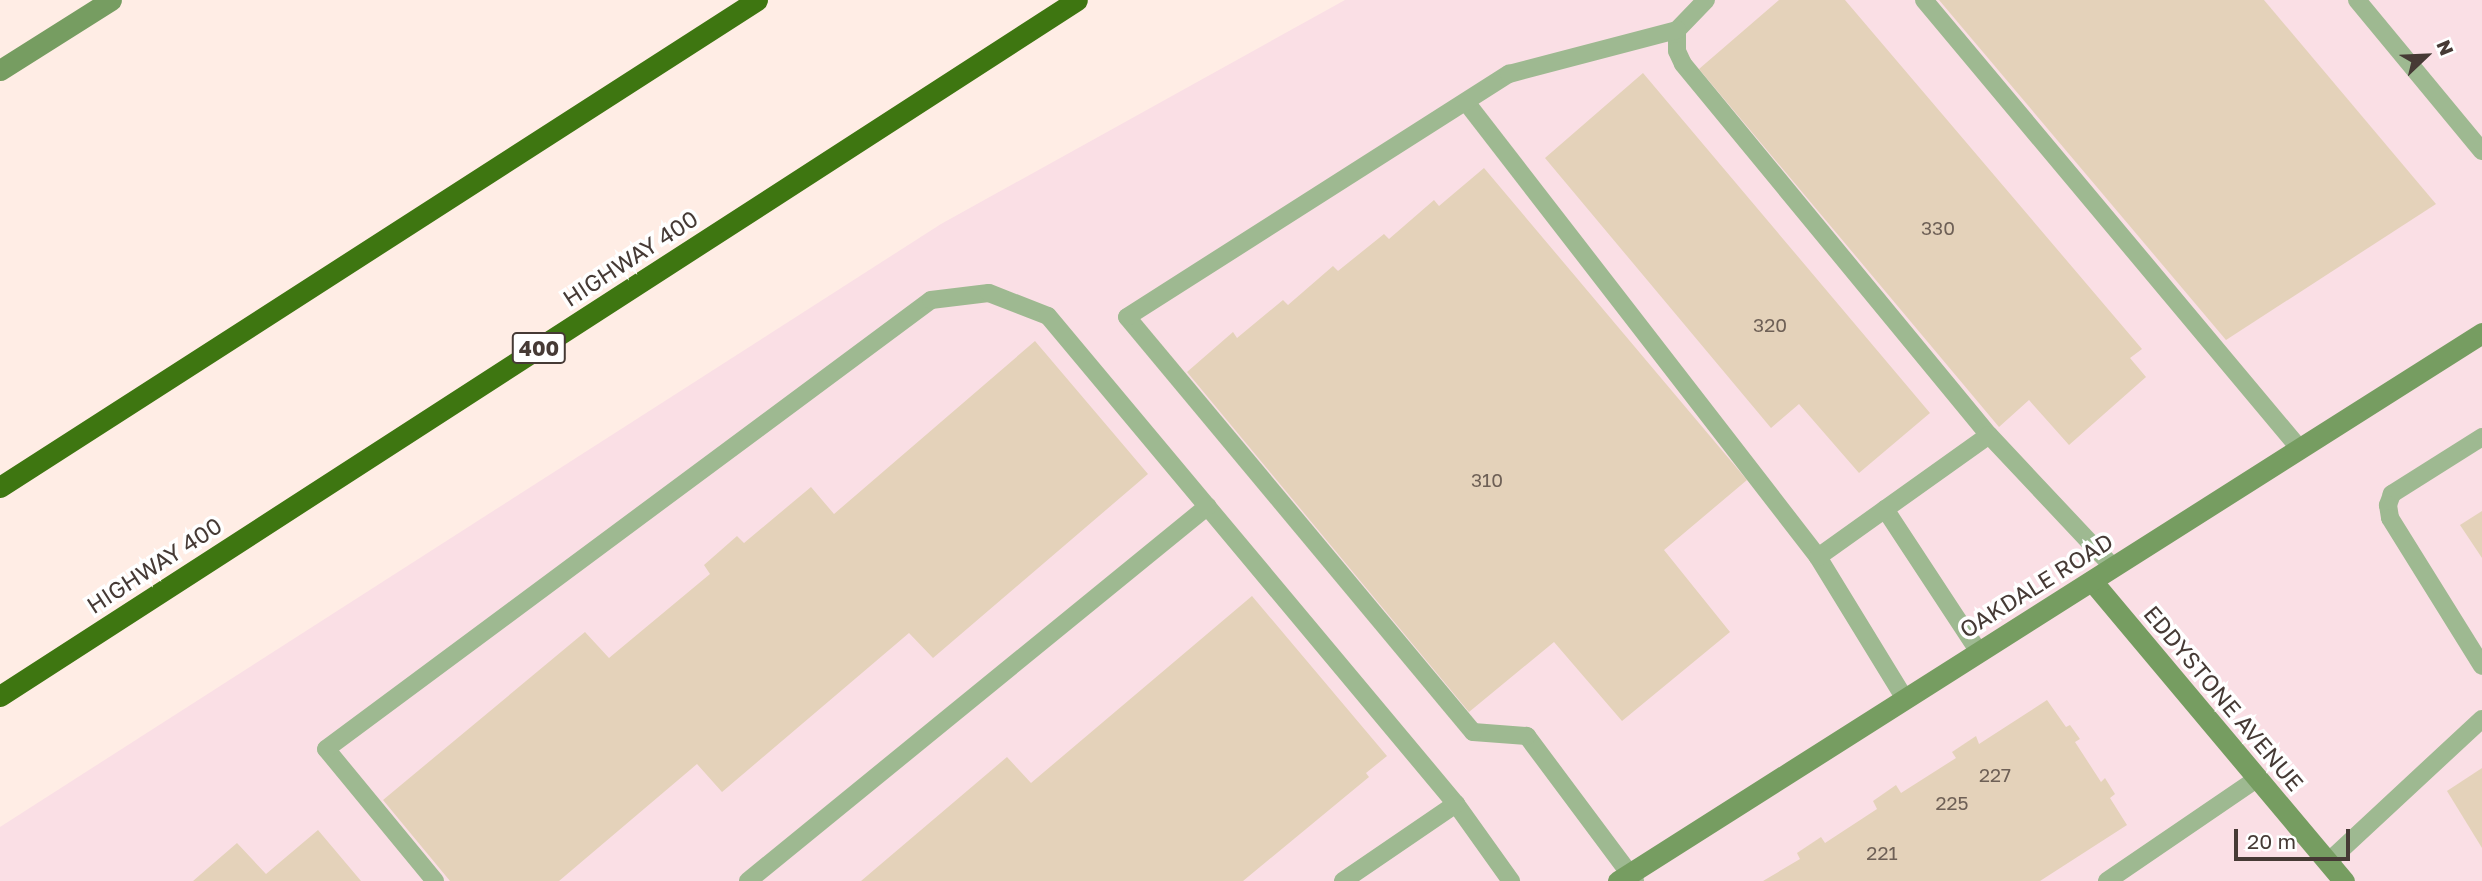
<!DOCTYPE html>
<style>
body{margin:0}
#map{position:relative;width:2482px;height:881px;overflow:hidden;background:#ffede5;font-family:"Golos Text",sans-serif}
div>[style]{position:absolute}
.industrial>*{inset:0;background:#fadfe5}
.building>*{inset:0;background:#e4d2ba}
.lane>*{height:18px;margin:-9px;padding:0 9px;transform-origin:9px;border-radius:9px;background:#9eb991}
.secondary>*{height:21px;margin:-10.5px;padding:0 10.5px;transform-origin:10.5px;border-radius:10.5px;background:#769d61}
.highway>*{height:21px;margin:-10.5px;padding:0 10.5px;transform-origin:10.5px;border-radius:10.5px;background:#3e7611}
span{translate:-50% -50%;white-space:nowrap;text-align:center;line-height:1.15;-webkit-text-stroke:7px #fff;paint-order:stroke}
.number-label{font-size:19px;color:#6e6056}
.number-label span{-webkit-text-stroke-width:0}
.shield-label span{padding:2px 5px;background:#fff;border:2px solid;border-radius:5px;-webkit-text-stroke-width:0}
.shield-label{font-size:21px;color:#463a35;font-weight:700}
.street-label{font-size:23px;color:#463a35}
.north{position:absolute;left:2391px;top:21px;width:70px;height:70px;-webkit-text-stroke:5px #fff;paint-order:stroke;rotate:67deg;font-size:19px;font-weight:700;line-height:28px;text-align:center;color:#463a35}
.north::after{content:'';display:block;margin:auto;width:24px;height:32px;background:#463a35;clip-path:polygon(50% 0,100% 100%,50% 72%,0 100%)}
.scale{position:absolute;left:2234px;top:829px;width:116px;height:32px;box-sizing:border-box;border:4px solid #463a35;border-top:0;padding-left:9px;font-size:21px;line-height:24px;white-space:nowrap;color:#463a35;-webkit-text-stroke:5px #fff;paint-order:stroke}
</style>
<div id="map">
<div class="industrial">
<i style="clip-path:polygon(1345px 0,2482px 0,2482px 881px,0 881px,0 827px,941px 224px)"></i>
</div>
<div class="building">
<i style="clip-path:polygon(1779px 0,1845px 0,2142px 349px,2130px 358px,2146px 377px,2069px 445px,2029px 400px,1999px 427px,1699px 69px)"></i>
<i style="clip-path:polygon(1939px 0,2264px 0,2436px 204px,2226px 340px)"></i>
<i style="clip-path:polygon(1643px 73px,1930px 413px,1859px 473px,1799px 404px,1771px 428px,1545px 158px)"></i>
<i style="clip-path:polygon(1484px 168px,1747px 480px,1664px 550px,1730px 632px,1622px 721px,1554px 642px,1469px 712px,1187px 372px,1233px 332px,1237px 338px,1283px 300px,1288px 305px,1333px 266px,1338px 271px,1384px 234px,1389px 239px,1434px 200px,1439px 206px)"></i>
<i style="clip-path:polygon(1035px 341px,1148px 474px,933px 658px,909px 633px,722px 792px,697px 764px,559px 881px,450px 881px,383px 800px,585px 632px,609px 658px,710px 574px,704px 565px,737px 536px,744px 543px,811px 487px,834px 514px)"></i>
<i style="clip-path:polygon(2482px 511px,2482px 558px,2460px 525px)"></i>
<i style="clip-path:polygon(1252px 596px,1387px 756px,1366px 773px,1369px 777px,1243px 881px,861px 881px,1007px 757px,1031px 783px)"></i>
<i style="clip-path:polygon(2047px 700px,2066px 727px,2070px 725px,2080px 739px,2075px 742px,2101px 782px,2105px 778px,2115px 794px,2110px 798px,2127px 825px,2040px 881px,1763px 881px,1800px 859px,1797px 853px,1821px 837px,1825px 843px,1877px 809px,1873px 801px,1896px 785px,1901px 793px,1956px 758px,1952px 752px,1976px 736px,1979px 744px)"></i>
<i style="clip-path:polygon(2482px 768px,2482px 848px,2447px 791px)"></i>
<i style="clip-path:polygon(318px 830px,361px 881px,193px 881px,237px 843px,266px 874px)"></i>
</div>
<div class="lane">
<i style="left:1706px;top:0;width:42px;rotate:134deg"></i>
<i style="left:1677px;top:30px;width:21px;rotate:90deg"></i>
<i style="left:1677px;top:51px;width:14px;rotate:65deg"></i>
<i style="left:1683px;top:64px;width:481px;rotate:50.5deg"></i>
<i style="left:1989px;top:435px;width:181px;rotate:46.8deg"></i>
<i style="left:1924px;top:0;width:586px;rotate:50.06deg"></i>
<i style="left:2357px;top:0;width:196px;rotate:50.4deg"></i>
<i style="left:1466px;top:102px;width:575px;rotate:52.27deg"></i>
<i style="left:1818px;top:557px;width:167px;rotate:58.5deg"></i>
<i style="left:2482px;top:437px;width:107px;rotate:147.7deg"></i>
<i style="left:2392px;top:494px;width:12px;rotate:110deg"></i>
<i style="left:2388px;top:505px;width:13px;rotate:81deg"></i>
<i style="left:2390px;top:518px;width:174px;rotate:58.1deg"></i>
<i style="left:1885px;top:509px;width:171px;rotate:56.7deg"></i>
<i style="left:1818px;top:557px;width:210px;rotate:-35.5deg"></i>
<i style="left:2328px;top:862px;width:210px;rotate:-42.9deg"></i>
<i style="left:435px;top:881px;width:171px;rotate:-129.5deg"></i>
<i style="left:326px;top:749px;width:753px;rotate:-36.58deg"></i>
<i style="left:931px;top:300px;width:58px;rotate:-6.9deg"></i>
<i style="left:989px;top:293px;width:63px;rotate:21.3deg"></i>
<i style="left:1048px;top:316px;width:636px;rotate:50.1deg"></i>
<i style="left:1456px;top:804px;width:95px;rotate:54.5deg"></i>
<i style="left:748px;top:881px;width:593px;rotate:-39.19deg"></i>
<i style="left:1343px;top:881px;width:137px;rotate:-34.3deg"></i>
<i style="left:1635px;top:881px;width:181px;rotate:-126.7deg"></i>
<i style="left:1527px;top:736px;width:54px;rotate:-175.8deg"></i>
<i style="left:1473px;top:732px;width:540px;rotate:-129.82deg"></i>
<i style="left:1127px;top:317px;width:453px;rotate:-32.5deg"></i>
<i style="left:1509px;top:74px;width:174px;rotate:-14.7deg"></i>
<i style="left:2107px;top:881px;width:183px;rotate:-34.3deg"></i>
</div>
<div class="secondary">
<i style="left:0;top:70px;width:131px;rotate:-32.2deg"></i>
<i style="left:2092px;top:581px;width:392px;rotate:50deg"></i>
<i style="left:1618px;top:881px;width:1023px;rotate:-32.39deg"></i>
</div>
<div class="highway">
<i style="left:0;top:487px;width:900px;rotate:-32.75deg"></i>
<i style="left:0;top:696px;width:1282px;rotate:-32.87deg"></i>
</div>
<div class="number-label">
<span style="left:1938px;top:228px">330</span>
<span style="left:1770px;top:325px">320</span>
<span style="left:1487px;top:480px">310</span>
<span style="left:1995px;top:775px">227</span>
<span style="left:1952px;top:803px">225</span>
<span style="left:1882px;top:853px">221</span>
</div>
<div class="shield-label">
<span style="left:539px;top:348px">400</span>
</div>
<div class="street-label">
<span style="left:630px;top:258px;rotate:-33deg">HIGHWAY 400</span>
<span style="left:154px;top:565px;rotate:-33deg">HIGHWAY 400</span>
<span style="left:2036px;top:585px;rotate:-32deg">OAKDALE ROAD</span>
<span style="left:2224px;top:698px;rotate:50deg">EDDYSTONE AVENUE</span>
</div>
<div class="north">N</div>
<div class="scale">20 m</div>
</div>
